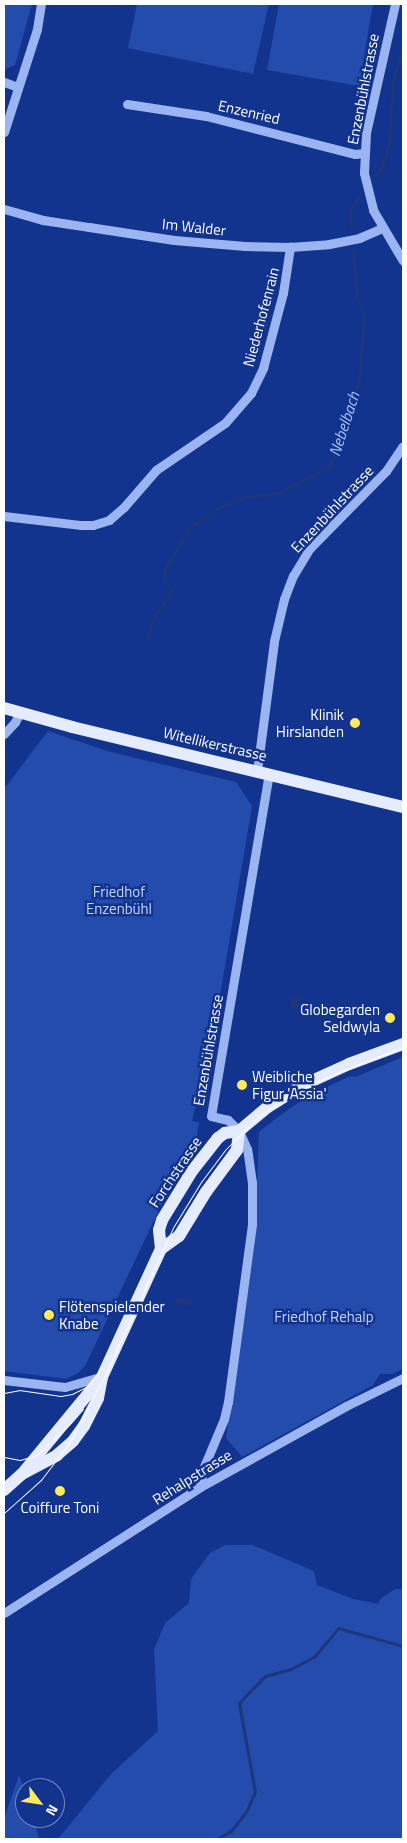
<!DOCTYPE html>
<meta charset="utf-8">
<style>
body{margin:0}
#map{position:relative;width:407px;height:1843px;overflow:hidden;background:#12348e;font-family:"Titillium Web",sans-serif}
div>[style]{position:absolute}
.green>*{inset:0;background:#234cad}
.water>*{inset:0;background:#1e377b}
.stream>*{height:3px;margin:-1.5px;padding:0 1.5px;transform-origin:1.5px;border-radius:1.5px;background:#1e377b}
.minor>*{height:9px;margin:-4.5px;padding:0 4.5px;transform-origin:4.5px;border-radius:4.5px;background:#9bb5f2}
.major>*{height:12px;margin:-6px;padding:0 6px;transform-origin:6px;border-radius:6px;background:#e6ecff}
.tram>*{height:1px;margin:-0.5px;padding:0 0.5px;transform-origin:0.5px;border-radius:0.5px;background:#fff}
.dots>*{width:14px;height:14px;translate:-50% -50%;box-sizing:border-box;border:2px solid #12348e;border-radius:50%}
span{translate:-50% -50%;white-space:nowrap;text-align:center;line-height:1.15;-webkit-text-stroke:5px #12348e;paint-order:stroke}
.street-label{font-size:15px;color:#fff}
.poi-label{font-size:15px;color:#fff}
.right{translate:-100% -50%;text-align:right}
.left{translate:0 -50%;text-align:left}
.park-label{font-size:15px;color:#c2d3fd}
.water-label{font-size:16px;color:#a7bff9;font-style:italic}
.frame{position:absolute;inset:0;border:5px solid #fff;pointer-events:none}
.north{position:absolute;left:15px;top:1778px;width:50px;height:50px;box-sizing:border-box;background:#12348e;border:1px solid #7185bb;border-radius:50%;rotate:121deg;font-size:14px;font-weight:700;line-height:20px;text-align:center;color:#fff}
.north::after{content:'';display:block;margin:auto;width:18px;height:22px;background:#ffea5c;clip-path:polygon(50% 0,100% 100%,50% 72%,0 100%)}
</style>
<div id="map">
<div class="green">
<i style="clip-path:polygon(4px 4px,32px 4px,15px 65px,4px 70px)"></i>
<i style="clip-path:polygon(137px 4px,269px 4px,253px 74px,128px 48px)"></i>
<i style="clip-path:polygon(279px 4px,373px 4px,359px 86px,267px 70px)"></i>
<i style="clip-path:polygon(48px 731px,107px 751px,236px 782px,252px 806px,203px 1097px,197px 1100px,192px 1121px,199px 1122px,194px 1155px,167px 1193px,85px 1366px,78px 1373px,66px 1379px,4px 1371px,4px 789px)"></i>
<i style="clip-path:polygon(403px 1057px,403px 1369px,391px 1374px,380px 1374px,373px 1385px,242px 1457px,226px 1438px,255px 1242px,259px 1132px,283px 1113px,313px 1093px,351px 1076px,355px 1077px)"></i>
<i style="clip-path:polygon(225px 1545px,252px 1545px,314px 1571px,317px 1585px,353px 1599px,379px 1604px,379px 1600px,395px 1589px,403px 1589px,403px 1839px,58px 1839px,111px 1774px,158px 1731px,154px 1650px,165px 1623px,189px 1603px,191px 1579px,210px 1553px)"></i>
<i style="clip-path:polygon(19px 1775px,25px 1793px,25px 1818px,33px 1818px,39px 1839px,4px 1839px,4px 1819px)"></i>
</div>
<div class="water">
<i style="clip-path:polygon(292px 994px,299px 996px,299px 1010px,289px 1007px)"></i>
<i style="clip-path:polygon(176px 1298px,193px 1300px,192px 1306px,176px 1304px)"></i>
</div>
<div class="stream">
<i style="left:375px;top:176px;width:14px;rotate:-54deg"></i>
<i style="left:383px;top:165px;width:24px;rotate:-75deg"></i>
<i style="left:389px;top:142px;width:61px;rotate:-86.2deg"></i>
<i style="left:393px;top:81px;width:36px;rotate:-74deg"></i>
<i style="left:351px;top:228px;width:17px;rotate:-93deg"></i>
<i style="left:350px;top:211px;width:16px;rotate:-60deg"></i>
<i style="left:147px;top:640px;width:25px;rotate:-74deg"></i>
<i style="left:154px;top:616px;width:25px;rotate:-53deg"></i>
<i style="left:169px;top:596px;width:8px;rotate:-76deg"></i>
<i style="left:171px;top:588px;width:11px;rotate:-128deg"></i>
<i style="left:164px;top:579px;width:10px;rotate:-84deg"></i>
<i style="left:165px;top:569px;width:49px;rotate:-59.2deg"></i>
<i style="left:190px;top:527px;width:37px;rotate:-33deg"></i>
<i style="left:221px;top:507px;width:27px;rotate:-22deg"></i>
<i style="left:246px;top:497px;width:32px;rotate:-7deg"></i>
<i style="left:278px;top:493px;width:57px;rotate:-27deg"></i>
<i style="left:329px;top:467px;width:33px;rotate:-65deg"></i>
<i style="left:343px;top:437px;width:59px;rotate:-74.3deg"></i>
<i style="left:359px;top:380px;width:65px;rotate:-85.6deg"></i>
<i style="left:364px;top:315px;width:17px;rotate:-114deg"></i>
<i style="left:357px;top:299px;width:49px;rotate:-94.7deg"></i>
<i style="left:4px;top:759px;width:6px;rotate:-72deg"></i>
<i style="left:217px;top:1839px;width:16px;rotate:-30deg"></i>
<i style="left:231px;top:1831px;width:24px;rotate:-52deg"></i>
<i style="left:246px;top:1812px;width:22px;rotate:-66deg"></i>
<i style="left:255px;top:1792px;width:90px;rotate:-100.2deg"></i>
<i style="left:239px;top:1703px;width:37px;rotate:-46deg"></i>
<i style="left:265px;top:1676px;width:27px;rotate:-15deg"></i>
<i style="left:291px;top:1669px;width:26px;rotate:-28deg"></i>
<i style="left:314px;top:1657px;width:38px;rotate:-50deg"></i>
<i style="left:338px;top:1628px;width:67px;rotate:15.5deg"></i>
</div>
<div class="minor">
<i style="left:395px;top:4px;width:132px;rotate:102.7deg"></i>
<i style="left:366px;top:133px;width:40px;rotate:92.9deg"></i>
<i style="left:364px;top:173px;width:38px;rotate:76deg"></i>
<i style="left:373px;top:210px;width:59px;rotate:59.5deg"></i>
<i style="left:4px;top:82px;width:15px;rotate:20deg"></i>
<i style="left:127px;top:104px;width:80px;rotate:8.6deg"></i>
<i style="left:206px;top:116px;width:154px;rotate:14.3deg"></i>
<i style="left:355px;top:154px;width:9px;rotate:-6deg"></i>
<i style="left:4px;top:132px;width:108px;rotate:-72.2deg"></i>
<i style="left:37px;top:29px;width:25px;rotate:-81deg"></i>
<i style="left:4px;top:209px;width:41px;rotate:15.8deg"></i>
<i style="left:43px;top:220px;width:47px;rotate:8.7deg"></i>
<i style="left:89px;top:227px;width:86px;rotate:8.7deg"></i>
<i style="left:174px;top:240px;width:71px;rotate:4.8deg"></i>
<i style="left:245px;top:246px;width:45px;rotate:1.3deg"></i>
<i style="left:290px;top:247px;width:39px;rotate:-4deg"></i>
<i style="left:329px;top:244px;width:31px;rotate:-11deg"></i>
<i style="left:359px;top:238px;width:25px;rotate:-23deg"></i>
<i style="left:4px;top:516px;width:78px;rotate:6.7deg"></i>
<i style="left:81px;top:525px;width:12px"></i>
<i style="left:93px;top:525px;width:17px;rotate:-17deg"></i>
<i style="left:109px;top:520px;width:20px;rotate:-41deg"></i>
<i style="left:124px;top:507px;width:49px;rotate:-49.1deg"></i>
<i style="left:156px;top:470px;width:83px;rotate:-34.3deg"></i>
<i style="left:225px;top:423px;width:40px;rotate:-49deg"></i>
<i style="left:251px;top:393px;width:28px;rotate:-64deg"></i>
<i style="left:263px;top:368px;width:78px;rotate:-75.1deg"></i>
<i style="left:283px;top:293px;width:47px;rotate:-81.3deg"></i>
<i style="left:4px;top:734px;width:16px;rotate:-47deg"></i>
<i style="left:15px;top:722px;width:9px;rotate:-63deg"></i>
<i style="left:257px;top:771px;width:131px;rotate:-82.5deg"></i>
<i style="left:274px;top:641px;width:43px;rotate:-76.6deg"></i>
<i style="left:284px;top:599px;width:25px;rotate:-69deg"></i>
<i style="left:293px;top:576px;width:33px;rotate:-59deg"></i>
<i style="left:310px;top:548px;width:108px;rotate:-45.4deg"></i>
<i style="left:386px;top:471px;width:30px;rotate:-56deg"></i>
<i style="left:4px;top:1380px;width:61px;rotate:6.5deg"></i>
<i style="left:65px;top:1387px;width:37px;rotate:-16deg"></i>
<i style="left:200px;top:1487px;width:18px;rotate:-81deg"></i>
<i style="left:203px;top:1469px;width:54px;rotate:-67.2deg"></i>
<i style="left:224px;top:1419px;width:17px;rotate:-77deg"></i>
<i style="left:228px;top:1402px;width:180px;rotate:-82.3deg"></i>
<i style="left:252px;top:1224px;width:41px;rotate:-90deg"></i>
<i style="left:252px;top:1183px;width:34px;rotate:-98deg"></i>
<i style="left:247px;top:1149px;width:20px;rotate:-114deg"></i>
<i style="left:239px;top:1131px;width:16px;rotate:-135deg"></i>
<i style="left:228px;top:1120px;width:17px;rotate:-167deg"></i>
<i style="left:211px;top:1116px;width:347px;rotate:-80.4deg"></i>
<i style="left:4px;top:1613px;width:233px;rotate:-32.7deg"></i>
<i style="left:200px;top:1487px;width:167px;rotate:-29deg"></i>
<i style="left:346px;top:1406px;width:64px;rotate:-26.2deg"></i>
</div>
<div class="major">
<i style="left:4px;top:708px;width:71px;rotate:15.6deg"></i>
<i style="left:72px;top:727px;width:341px;rotate:13.6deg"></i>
<i style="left:161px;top:1249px;width:22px;rotate:-36deg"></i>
<i style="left:179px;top:1236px;width:52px;rotate:-58.5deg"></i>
<i style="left:206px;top:1192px;width:52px;rotate:-53.6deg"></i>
<i style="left:237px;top:1150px;width:19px;rotate:-84deg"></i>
<i style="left:22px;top:1474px;width:40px;rotate:-28deg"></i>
<i style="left:57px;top:1455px;width:21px;rotate:-41deg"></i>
<i style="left:73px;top:1441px;width:19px;rotate:-54deg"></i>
<i style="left:84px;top:1426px;width:31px;rotate:-63deg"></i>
<i style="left:98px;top:1398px;width:21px;rotate:-79deg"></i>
<i style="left:4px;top:1490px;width:24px;rotate:-42deg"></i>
<i style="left:22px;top:1474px;width:126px;rotate:-50.5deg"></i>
<i style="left:102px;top:1377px;width:141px;rotate:-65.3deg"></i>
<i style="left:161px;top:1249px;width:19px;rotate:-96deg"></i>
<i style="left:159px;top:1230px;width:10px;rotate:-73deg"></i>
<i style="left:162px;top:1220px;width:57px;rotate:-58.5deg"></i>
<i style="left:192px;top:1171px;width:42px;rotate:-51.8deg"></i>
<i style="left:218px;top:1138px;width:9px;rotate:-36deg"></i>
<i style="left:225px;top:1133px;width:14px;rotate:-8deg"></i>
<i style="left:239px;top:1131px;width:38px;rotate:-40deg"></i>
<i style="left:268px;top:1107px;width:41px;rotate:-32.2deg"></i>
<i style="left:303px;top:1085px;width:51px;rotate:-24.5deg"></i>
<i style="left:349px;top:1064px;width:58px;rotate:-20.3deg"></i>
</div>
<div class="tram">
<i style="left:4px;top:1393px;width:15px;rotate:-11deg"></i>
<i style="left:19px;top:1390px;width:42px;rotate:8.1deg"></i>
<i style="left:61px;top:1396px;width:11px;rotate:-10deg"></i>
<i style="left:72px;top:1394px;width:18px;rotate:-27deg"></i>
<i style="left:88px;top:1386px;width:23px;rotate:-52deg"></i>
<i style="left:4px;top:1457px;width:16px;rotate:11deg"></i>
<i style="left:20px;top:1460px;width:18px;rotate:-16deg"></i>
<i style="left:37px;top:1455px;width:45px;rotate:-43.2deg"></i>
<i style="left:70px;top:1424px;width:20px;rotate:-49deg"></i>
<i style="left:4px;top:1513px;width:50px;rotate:-41.7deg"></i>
<i style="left:41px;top:1480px;width:48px;rotate:-52.7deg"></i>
<i style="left:70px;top:1442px;width:76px;rotate:-62.4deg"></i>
<i style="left:105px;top:1375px;width:164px;rotate:-65.2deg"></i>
<i style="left:174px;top:1226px;width:52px;rotate:-58.5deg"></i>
<i style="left:201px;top:1182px;width:40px;rotate:-53deg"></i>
<i style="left:225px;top:1150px;width:47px;rotate:-45deg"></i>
<i style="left:258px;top:1117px;width:39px;rotate:-35deg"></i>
<i style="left:290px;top:1095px;width:51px;rotate:-25.6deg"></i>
<i style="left:336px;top:1073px;width:72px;rotate:-21.2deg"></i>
</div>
<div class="dots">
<i style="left:355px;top:723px;background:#ffea5c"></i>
<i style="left:390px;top:1018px;background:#ffea5c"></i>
<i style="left:242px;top:1085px;background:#ffea5c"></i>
<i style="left:49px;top:1315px;background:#ffea5c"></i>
<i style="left:60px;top:1491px;background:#ffea5c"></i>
</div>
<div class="street-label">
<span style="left:363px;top:89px;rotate:-79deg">Enzenbühlstrasse</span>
<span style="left:249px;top:112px;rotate:13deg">Enzenried</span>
<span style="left:194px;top:227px;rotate:6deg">Im Walder</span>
<span style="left:261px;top:317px;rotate:-75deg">Niederhofenrain</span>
<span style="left:332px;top:509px;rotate:-47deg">Enzenbühlstrasse</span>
<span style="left:215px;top:744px;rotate:13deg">Witellikerstrasse</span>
<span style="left:208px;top:1050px;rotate:-80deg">Enzenbühlstrasse</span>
<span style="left:175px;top:1172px;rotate:-56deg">Forchstrasse</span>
<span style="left:192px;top:1477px;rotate:-32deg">Rehalpstrasse</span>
</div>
<div class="poi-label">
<span class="right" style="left:344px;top:723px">Klinik<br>Hirslanden</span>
<span class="right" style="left:380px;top:1018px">Globegarden<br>Seldwyla</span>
<span class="left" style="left:252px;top:1085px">Weibliche<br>Figur 'Assia'</span>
<span class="left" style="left:59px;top:1315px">Flötenspielender<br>Knabe</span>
<span style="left:60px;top:1508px">Coiffure Toni</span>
</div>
<div class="park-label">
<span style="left:119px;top:900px">Friedhof<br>Enzenbühl</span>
<span style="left:324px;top:1317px">Friedhof Rehalp</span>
</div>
<div class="water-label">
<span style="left:344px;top:424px;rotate:-72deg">Nebelbach</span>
</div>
<div class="frame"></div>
<div class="north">N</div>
</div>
